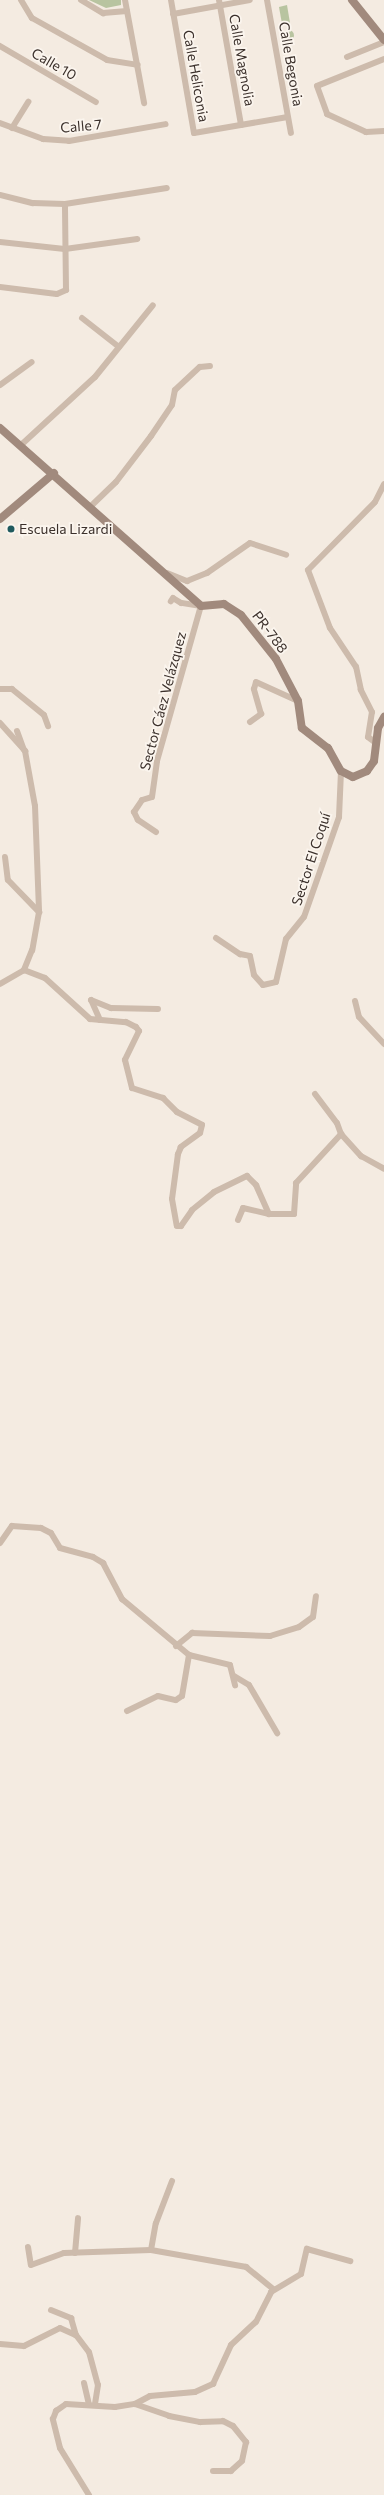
<!DOCTYPE html>
<meta charset="utf-8">
<style>
body{margin:0}
#map{position:relative;width:384px;height:2495px;overflow:hidden;background:#f4ebe1;font-family:Commissioner,sans-serif}
div>[style]{position:absolute}
.green>*{inset:0;background:#b8c4a0}
.round{border-radius:50%}
.street>*{height:6px;margin:-3px;padding:0 3px;transform-origin:3px;border-radius:3px;background:#cdbbac}
.secondary>*{height:8px;margin:-4px;padding:0 4px;transform-origin:4px;border-radius:4px;background:#a18a7d}
.dots>*{width:11px;height:11px;translate:-50% -50%;box-sizing:border-box;border:2px solid #fbf5ee;border-radius:50%}
span{translate:-50% -50%;white-space:nowrap;text-align:center;line-height:1.15;-webkit-text-stroke:3.5px #fbf5ee;paint-order:stroke}
.street-label{font-size:14px;color:#3b302b}
.poi-label{font-size:14px;color:#3b302b}
.left{translate:0 -50%;text-align:left}
</style>
<div id="map">
<div class="green">
<i style="clip-path:polygon(89px 0,121px 0,121px 5px,106px 8px)"></i>
<i style="clip-path:polygon(287px 5px,290px 23px,282px 24px,279px 7px)"></i>
<i class="round" style="left:282.5px;top:29.5px;width:11px;height:11px"></i>
</div>
<div class="street">
<i style="left:21px;top:0;width:21px;rotate:59deg"></i>
<i style="left:32px;top:18px;width:86px;rotate:29.2deg"></i>
<i style="left:107px;top:60px;width:31px;rotate:9deg"></i>
<i style="left:81px;top:0;width:26px;rotate:31deg"></i>
<i style="left:103px;top:13px;width:24px;rotate:-5deg"></i>
<i style="left:125px;top:0;width:105px;rotate:79.5deg"></i>
<i style="left:171px;top:0;width:135px;rotate:80.2deg"></i>
<i style="left:194px;top:133px;width:95px;rotate:-9.7deg"></i>
<i style="left:219px;top:0;width:127px;rotate:80deg"></i>
<i style="left:267px;top:0;width:135px;rotate:79.8deg"></i>
<i style="left:173px;top:14px;width:78px;rotate:-10.3deg"></i>
<i style="left:0;top:46px;width:111px;rotate:30.3deg"></i>
<i style="left:347px;top:57px;width:40px;rotate:-22deg"></i>
<i style="left:384px;top:59px;width:72px;rotate:158.1deg"></i>
<i style="left:317px;top:86px;width:30px;rotate:70deg"></i>
<i style="left:327px;top:114px;width:43px;rotate:24.8deg"></i>
<i style="left:366px;top:132px;width:18px;rotate:-3deg"></i>
<i style="left:0;top:123px;width:46px;rotate:20.4deg"></i>
<i style="left:43px;top:139px;width:26px;rotate:4deg"></i>
<i style="left:69px;top:141px;width:98px;rotate:-9.9deg"></i>
<i style="left:12px;top:128px;width:31px;rotate:-58deg"></i>
<i style="left:0;top:195px;width:34px;rotate:14deg"></i>
<i style="left:33px;top:203px;width:32px;rotate:2deg"></i>
<i style="left:65px;top:204px;width:103px;rotate:-8.9deg"></i>
<i style="left:0;top:242px;width:65px;rotate:6.1deg"></i>
<i style="left:65px;top:249px;width:73px;rotate:-7.9deg"></i>
<i style="left:0;top:287px;width:57px;rotate:7deg"></i>
<i style="left:57px;top:294px;width:10px;rotate:-24deg"></i>
<i style="left:66px;top:290px;width:86px;rotate:-90.7deg"></i>
<i style="left:82px;top:318px;width:47px;rotate:38.1deg"></i>
<i style="left:0;top:385px;width:39px;rotate:-36deg"></i>
<i style="left:21px;top:445px;width:100px;rotate:-42.6deg"></i>
<i style="left:95px;top:377px;width:92px;rotate:-51.1deg"></i>
<i style="left:90px;top:507px;width:36px;rotate:-44deg"></i>
<i style="left:116px;top:482px;width:58px;rotate:-52.7deg"></i>
<i style="left:151px;top:436px;width:37px;rotate:-56deg"></i>
<i style="left:172px;top:405px;width:15px;rotate:-79deg"></i>
<i style="left:175px;top:390px;width:34px;rotate:-43deg"></i>
<i style="left:200px;top:367px;width:10px;rotate:-6deg"></i>
<i style="left:167px;top:573px;width:22px;rotate:22deg"></i>
<i style="left:187px;top:581px;width:22px;rotate:-22deg"></i>
<i style="left:207px;top:573px;width:52px;rotate:-34.9deg"></i>
<i style="left:250px;top:543px;width:38px;rotate:18deg"></i>
<i style="left:0;top:689px;width:12px"></i>
<i style="left:12px;top:689px;width:41px;rotate:39.1deg"></i>
<i style="left:44px;top:715px;width:12px;rotate:70deg"></i>
<i style="left:250px;top:722px;width:14px;rotate:-36deg"></i>
<i style="left:261px;top:714px;width:26px;rotate:-106deg"></i>
<i style="left:254px;top:689px;width:7px;rotate:-74deg"></i>
<i style="left:256px;top:682px;width:46px;rotate:24.3deg"></i>
<i style="left:0;top:723px;width:38px;rotate:48deg"></i>
<i style="left:25px;top:751px;width:56px;rotate:79.7deg"></i>
<i style="left:35px;top:806px;width:106px;rotate:87.8deg"></i>
<i style="left:39px;top:912px;width:39px;rotate:100deg"></i>
<i style="left:32px;top:950px;width:22px;rotate:112deg"></i>
<i style="left:17px;top:731px;width:20px;rotate:70deg"></i>
<i style="left:376px;top:743px;width:10px;rotate:-143deg"></i>
<i style="left:368px;top:737px;width:25px;rotate:-81deg"></i>
<i style="left:372px;top:712px;width:25px;rotate:-117deg"></i>
<i style="left:361px;top:690px;width:24px;rotate:-102deg"></i>
<i style="left:356px;top:667px;width:47px;rotate:-123.7deg"></i>
<i style="left:330px;top:628px;width:62px;rotate:-110.8deg"></i>
<i style="left:308px;top:570px;width:95px;rotate:-45.4deg"></i>
<i style="left:375px;top:502px;width:20px;rotate:-63deg"></i>
<i style="left:156px;top:832px;width:22px;rotate:-146deg"></i>
<i style="left:138px;top:820px;width:9px;rotate:-117deg"></i>
<i style="left:134px;top:812px;width:14px;rotate:-56deg"></i>
<i style="left:142px;top:800px;width:10px;rotate:-17deg"></i>
<i style="left:152px;top:797px;width:36px;rotate:-82deg"></i>
<i style="left:157px;top:761px;width:161px;rotate:-74.2deg"></i>
<i style="left:201px;top:606px;width:20px;rotate:-171deg"></i>
<i style="left:181px;top:603px;width:9px;rotate:-148deg"></i>
<i style="left:173px;top:598px;width:4px;rotate:124deg"></i>
<i style="left:5px;top:857px;width:23px;rotate:83deg"></i>
<i style="left:8px;top:880px;width:45px;rotate:45.9deg"></i>
<i style="left:216px;top:938px;width:29px;rotate:34deg"></i>
<i style="left:240px;top:954px;width:10px;rotate:11deg"></i>
<i style="left:250px;top:956px;width:19px;rotate:78deg"></i>
<i style="left:254px;top:975px;width:13px;rotate:48deg"></i>
<i style="left:263px;top:985px;width:13px;rotate:-13deg"></i>
<i style="left:276px;top:982px;width:44px;rotate:-76.9deg"></i>
<i style="left:286px;top:939px;width:28px;rotate:-51deg"></i>
<i style="left:304px;top:917px;width:106px;rotate:-70.7deg"></i>
<i style="left:339px;top:817px;width:46px;rotate:-87.5deg"></i>
<i style="left:0;top:984px;width:28px;rotate:-30deg"></i>
<i style="left:24px;top:970px;width:22px;rotate:21deg"></i>
<i style="left:45px;top:978px;width:61px;rotate:42.3deg"></i>
<i style="left:90px;top:1019px;width:36px;rotate:5deg"></i>
<i style="left:126px;top:1022px;width:11px;rotate:27deg"></i>
<i style="left:136px;top:1027px;width:5px;rotate:53deg"></i>
<i style="left:139px;top:1031px;width:32px;rotate:116deg"></i>
<i style="left:125px;top:1060px;width:29px;rotate:76deg"></i>
<i style="left:132px;top:1088px;width:33px;rotate:18deg"></i>
<i style="left:163px;top:1098px;width:20px;rotate:45deg"></i>
<i style="left:177px;top:1112px;width:28px;rotate:27deg"></i>
<i style="left:202px;top:1125px;width:8px;rotate:104deg"></i>
<i style="left:200px;top:1133px;width:24px;rotate:144deg"></i>
<i style="left:181px;top:1147px;width:8px;rotate:113deg"></i>
<i style="left:178px;top:1154px;width:45px;rotate:97.6deg"></i>
<i style="left:172px;top:1199px;width:27px;rotate:80deg"></i>
<i style="left:177px;top:1226px;width:4px"></i>
<i style="left:181px;top:1226px;width:19px;rotate:-55deg"></i>
<i style="left:192px;top:1210px;width:28px;rotate:-39deg"></i>
<i style="left:214px;top:1192px;width:37px;rotate:-26deg"></i>
<i style="left:247px;top:1176px;width:13px;rotate:45deg"></i>
<i style="left:256px;top:1185px;width:32px;rotate:66deg"></i>
<i style="left:269px;top:1214px;width:25px"></i>
<i style="left:294px;top:1214px;width:31px;rotate:-86deg"></i>
<i style="left:296px;top:1183px;width:67px;rotate:-47.4deg"></i>
<i style="left:341px;top:1134px;width:30px;rotate:48deg"></i>
<i style="left:361px;top:1156px;width:26px;rotate:29deg"></i>
<i style="left:355px;top:1001px;width:16px;rotate:76deg"></i>
<i style="left:359px;top:1017px;width:37px;rotate:47deg"></i>
<i style="left:100px;top:1020px;width:22px;rotate:-114deg"></i>
<i style="left:91px;top:1000px;width:22px;rotate:22deg"></i>
<i style="left:111px;top:1008px;width:47px;rotate:1.2deg"></i>
<i style="left:315px;top:1094px;width:36px;rotate:53deg"></i>
<i style="left:337px;top:1123px;width:12px;rotate:70deg"></i>
<i style="left:238px;top:1220px;width:13px;rotate:-67deg"></i>
<i style="left:243px;top:1208px;width:27px;rotate:13deg"></i>
<i style="left:0;top:1543px;width:21px;rotate:-55deg"></i>
<i style="left:12px;top:1526px;width:29px;rotate:4deg"></i>
<i style="left:41px;top:1528px;width:11px;rotate:27deg"></i>
<i style="left:51px;top:1533px;width:17px;rotate:59deg"></i>
<i style="left:60px;top:1548px;width:34px;rotate:15deg"></i>
<i style="left:93px;top:1557px;width:12px;rotate:31deg"></i>
<i style="left:103px;top:1563px;width:41px;rotate:62.2deg"></i>
<i style="left:122px;top:1599px;width:87px;rotate:39.9deg"></i>
<i style="left:189px;top:1655px;width:42px;rotate:13.7deg"></i>
<i style="left:230px;top:1665px;width:21px;rotate:76deg"></i>
<i style="left:176px;top:1646px;width:21px;rotate:-39deg"></i>
<i style="left:192px;top:1633px;width:78px;rotate:2.2deg"></i>
<i style="left:270px;top:1636px;width:30px;rotate:-17deg"></i>
<i style="left:299px;top:1627px;width:17px;rotate:-36deg"></i>
<i style="left:313px;top:1617px;width:21px;rotate:-82deg"></i>
<i style="left:234px;top:1676px;width:17px;rotate:31deg"></i>
<i style="left:249px;top:1685px;width:56px;rotate:59.7deg"></i>
<i style="left:127px;top:1711px;width:34px;rotate:-26deg"></i>
<i style="left:158px;top:1696px;width:18px;rotate:13deg"></i>
<i style="left:176px;top:1700px;width:7px;rotate:-34deg"></i>
<i style="left:182px;top:1696px;width:42px;rotate:-80.3deg"></i>
<i style="left:28px;top:2247px;width:18px;rotate:81deg"></i>
<i style="left:31px;top:2265px;width:35px;rotate:-20deg"></i>
<i style="left:64px;top:2253px;width:87px;rotate:-2deg"></i>
<i style="left:151px;top:2250px;width:97px;rotate:10.1deg"></i>
<i style="left:246px;top:2267px;width:35px;rotate:39deg"></i>
<i style="left:151px;top:2250px;width:27px;rotate:-80deg"></i>
<i style="left:156px;top:2223px;width:45px;rotate:-69.1deg"></i>
<i style="left:75px;top:2253px;width:35px;rotate:-85deg"></i>
<i style="left:51px;top:2310px;width:22px;rotate:22deg"></i>
<i style="left:71px;top:2318px;width:18px;rotate:74deg"></i>
<i style="left:76px;top:2335px;width:21px;rotate:53deg"></i>
<i style="left:89px;top:2352px;width:34px;rotate:75deg"></i>
<i style="left:98px;top:2385px;width:19px;rotate:99deg"></i>
<i style="left:0;top:2344px;width:24px;rotate:5deg"></i>
<i style="left:24px;top:2346px;width:40px;rotate:-26.6deg"></i>
<i style="left:60px;top:2328px;width:17px;rotate:24deg"></i>
<i style="left:84px;top:2383px;width:22px;rotate:77deg"></i>
<i style="left:135px;top:2404px;width:36px;rotate:19deg"></i>
<i style="left:169px;top:2416px;width:32px;rotate:11deg"></i>
<i style="left:200px;top:2422px;width:23px;rotate:-2deg"></i>
<i style="left:223px;top:2421px;width:11px;rotate:27deg"></i>
<i style="left:233px;top:2426px;width:21px;rotate:51deg"></i>
<i style="left:246px;top:2442px;width:19px;rotate:102deg"></i>
<i style="left:242px;top:2461px;width:15px;rotate:138deg"></i>
<i style="left:231px;top:2471px;width:18px;rotate:180deg"></i>
<i style="left:89px;top:2495px;width:55px;rotate:-121.7deg"></i>
<i style="left:60px;top:2448px;width:30px;rotate:-104deg"></i>
<i style="left:53px;top:2419px;width:9px;rotate:-69deg"></i>
<i style="left:56px;top:2411px;width:12px;rotate:-35deg"></i>
<i style="left:66px;top:2404px;width:49px;rotate:3.5deg"></i>
<i style="left:115px;top:2407px;width:20px;rotate:-9deg"></i>
<i style="left:135px;top:2404px;width:17px;rotate:-28deg"></i>
<i style="left:150px;top:2396px;width:45px;rotate:-5.1deg"></i>
<i style="left:195px;top:2392px;width:20px;rotate:-24deg"></i>
<i style="left:213px;top:2384px;width:43px;rotate:-65.2deg"></i>
<i style="left:231px;top:2345px;width:34px;rotate:-43deg"></i>
<i style="left:256px;top:2322px;width:34px;rotate:-63deg"></i>
<i style="left:271px;top:2292px;width:35px;rotate:-31deg"></i>
<i style="left:301px;top:2274px;width:26px;rotate:-77deg"></i>
<i style="left:307px;top:2249px;width:45px;rotate:15.6deg"></i>
</div>
<div class="secondary">
<i style="left:352px;top:0;width:51px;rotate:51.3deg"></i>
<i style="left:0;top:428px;width:268px;rotate:41.5deg"></i>
<i style="left:201px;top:606px;width:23px;rotate:-5deg"></i>
<i style="left:224px;top:604px;width:20px;rotate:33deg"></i>
<i style="left:241px;top:615px;width:56px;rotate:51.5deg"></i>
<i style="left:276px;top:659px;width:47px;rotate:62.4deg"></i>
<i style="left:298px;top:701px;width:27px;rotate:82deg"></i>
<i style="left:302px;top:728px;width:33px;rotate:38deg"></i>
<i style="left:328px;top:748px;width:26px;rotate:61deg"></i>
<i style="left:341px;top:771px;width:13px;rotate:27deg"></i>
<i style="left:353px;top:777px;width:15px;rotate:-23deg"></i>
<i style="left:367px;top:771px;width:12px;rotate:-55deg"></i>
<i style="left:374px;top:761px;width:33px;rotate:-83deg"></i>
<i style="left:378px;top:728px;width:13px;rotate:-61deg"></i>
<i style="left:0;top:519px;width:71px;rotate:-40.4deg"></i>
</div>
<div class="dots">
<i style="left:11px;top:529px;background:#1f5a5e"></i>
</div>
<div class="street-label">
<span style="left:242px;top:60px;rotate:80deg">Calle Magnolia</span>
<span style="left:54px;top:64px;rotate:30deg">Calle 10</span>
<span style="left:291px;top:64px;rotate:80deg">Calle Begonia</span>
<span style="left:196px;top:76px;rotate:80deg">Calle Heliconia</span>
<span style="left:81px;top:126px;rotate:-5deg">Calle 7</span>
<span style="left:270px;top:632px;rotate:53deg">PR-788</span>
<span style="left:163px;top:701px;rotate:-75deg">Sector Cáez Velázquez</span>
<span style="left:311px;top:859px;rotate:-72deg">Sector El Coquí</span>
</div>
<div class="poi-label">
<span class="left" style="left:19px;top:529px">Escuela Lizardi</span>
</div>
</div>
